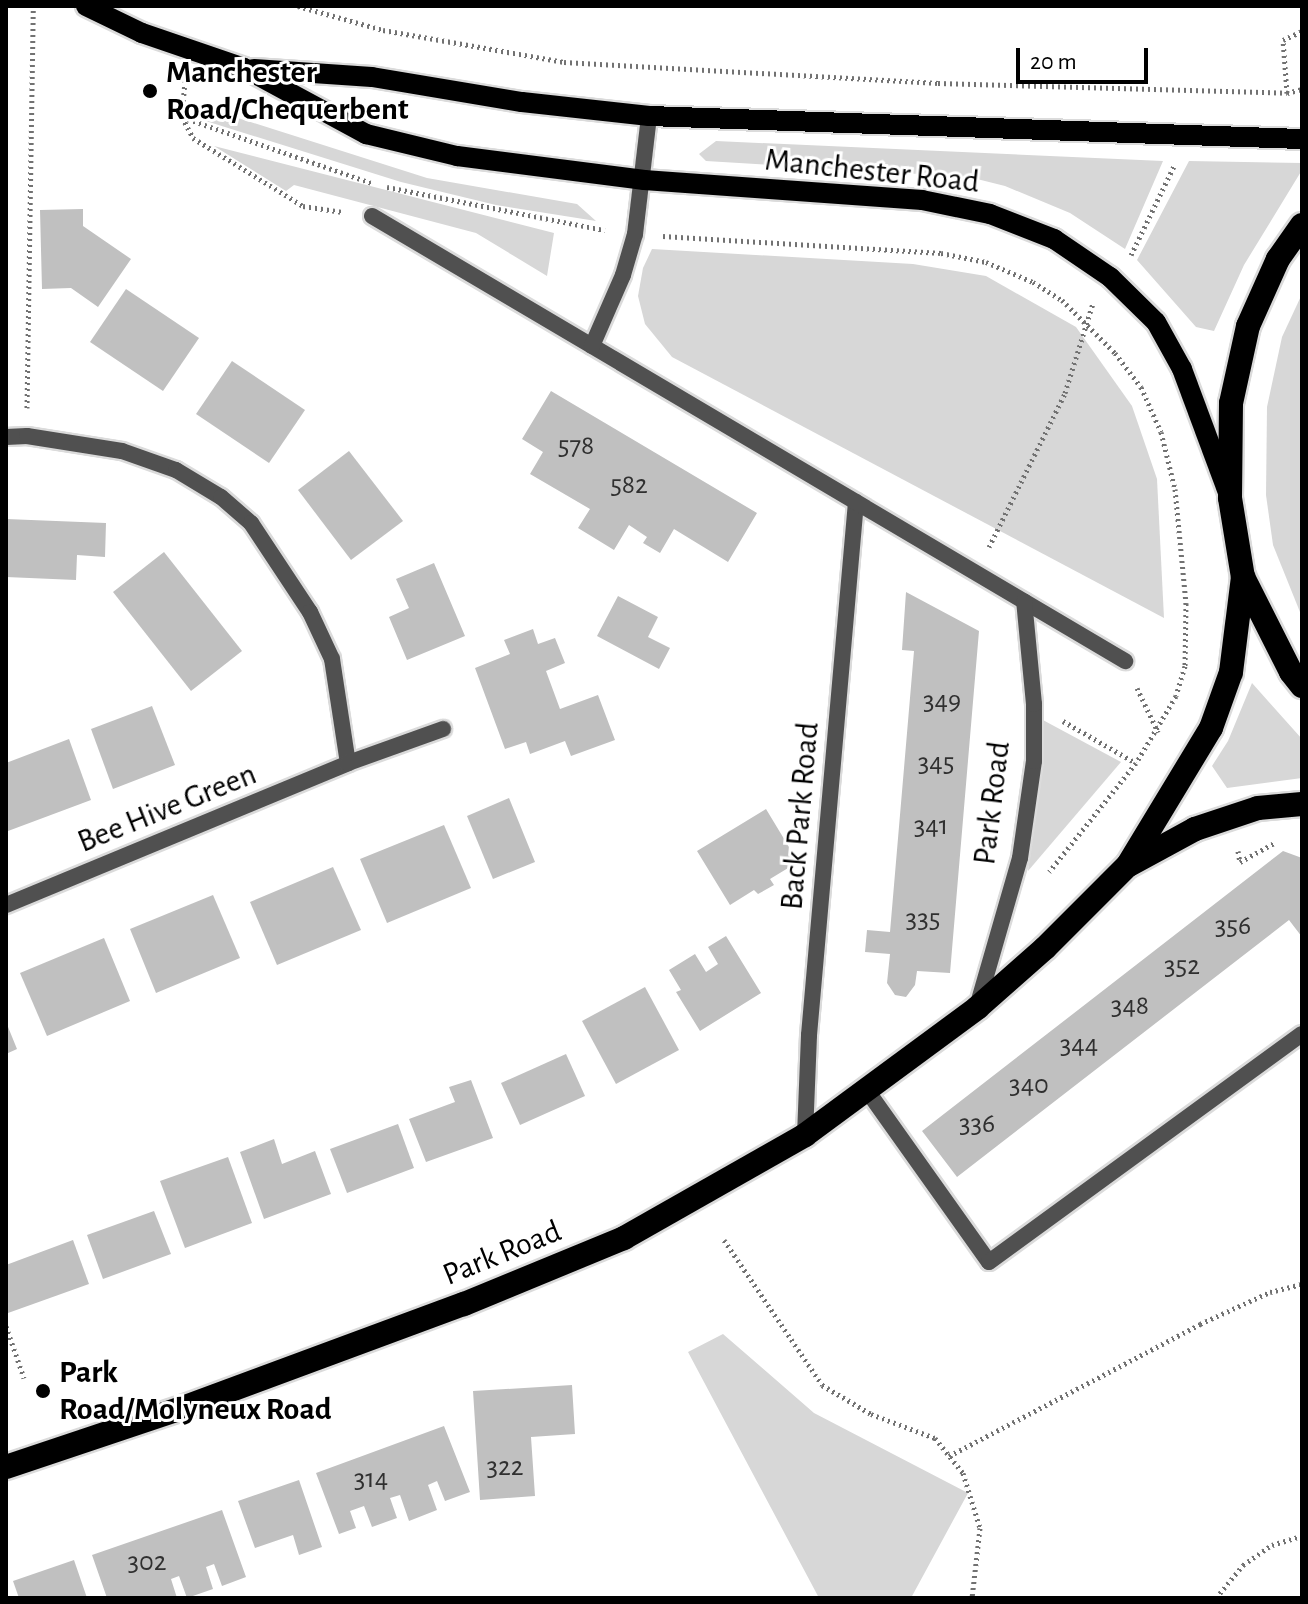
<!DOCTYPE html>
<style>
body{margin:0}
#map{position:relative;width:1308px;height:1604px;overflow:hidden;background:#fff;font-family:"Alegreya Sans",sans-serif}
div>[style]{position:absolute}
.green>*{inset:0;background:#d7d7d7}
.building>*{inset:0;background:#c0c0c0}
.path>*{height:5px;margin-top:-2.5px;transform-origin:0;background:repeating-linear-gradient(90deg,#727272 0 2px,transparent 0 6px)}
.roads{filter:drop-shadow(2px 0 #dbdbdb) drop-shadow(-2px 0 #dbdbdb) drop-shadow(0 2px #dbdbdb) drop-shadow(0 -2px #dbdbdb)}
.lane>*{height:16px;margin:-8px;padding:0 8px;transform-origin:8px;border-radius:8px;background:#505050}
.street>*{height:16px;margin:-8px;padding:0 8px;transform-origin:8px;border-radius:8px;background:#505050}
.primary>*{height:20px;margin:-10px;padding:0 10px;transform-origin:10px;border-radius:10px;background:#000}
.highway>*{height:24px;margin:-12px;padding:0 12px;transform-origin:12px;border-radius:12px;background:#000}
.dots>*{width:22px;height:22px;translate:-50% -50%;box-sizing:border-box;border:4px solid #fff;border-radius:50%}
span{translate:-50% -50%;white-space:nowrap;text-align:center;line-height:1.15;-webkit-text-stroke:6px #fff;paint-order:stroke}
.number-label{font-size:28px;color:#303030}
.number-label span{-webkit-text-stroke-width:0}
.poi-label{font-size:32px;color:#000;font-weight:700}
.left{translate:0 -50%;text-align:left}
.street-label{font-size:32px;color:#000}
.frame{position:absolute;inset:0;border:8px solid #000;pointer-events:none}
.scale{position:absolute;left:1016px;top:48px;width:132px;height:36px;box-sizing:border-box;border:4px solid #000;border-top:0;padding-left:10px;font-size:24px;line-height:28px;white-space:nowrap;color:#000;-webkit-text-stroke:6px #fff;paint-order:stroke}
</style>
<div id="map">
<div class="green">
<i style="clip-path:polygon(197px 105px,427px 178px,577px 204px,596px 221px,496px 205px,401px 182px,193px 117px)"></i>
<i style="clip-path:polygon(716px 141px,1163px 161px,1125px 249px,1070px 213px,1005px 186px,969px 177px,706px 161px,699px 154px)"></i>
<i style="clip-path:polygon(214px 146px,554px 233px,547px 276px,476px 233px,294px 185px,286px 191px)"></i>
<i style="clip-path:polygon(1189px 161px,1302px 163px,1302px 170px,1244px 265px,1214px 331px,1196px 327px,1137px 260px)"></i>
<i style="clip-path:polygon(652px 249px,913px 264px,986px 276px,1076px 327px,1132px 406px,1157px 479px,1164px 618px,672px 357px,645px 324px,638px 296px,643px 268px)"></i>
<i style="clip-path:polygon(1302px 294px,1302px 617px,1273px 545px,1266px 495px,1267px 407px,1282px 337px)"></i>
<i style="clip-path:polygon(1252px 683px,1302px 739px,1302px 778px,1227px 788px,1212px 766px,1228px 741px)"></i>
<i style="clip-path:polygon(1041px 719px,1121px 762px,1028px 871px)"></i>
<i style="clip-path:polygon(723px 1334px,814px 1413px,968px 1493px,911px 1598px,819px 1598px,688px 1352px)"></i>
</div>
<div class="building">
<i style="clip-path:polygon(83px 209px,83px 226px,131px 259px,98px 307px,71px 288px,42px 289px,40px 210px)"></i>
<i style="clip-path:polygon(126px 289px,199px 338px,163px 391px,90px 342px)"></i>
<i style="clip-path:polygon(232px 361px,305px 410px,269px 463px,196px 414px)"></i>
<i style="clip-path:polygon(551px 391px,757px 513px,728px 562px,674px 529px,660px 553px,643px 543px,647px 537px,629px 525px,614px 550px,578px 528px,590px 509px,530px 474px,543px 452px,522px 439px)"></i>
<i style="clip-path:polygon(349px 451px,403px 521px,351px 560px,298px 490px)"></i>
<i style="clip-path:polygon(6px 519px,106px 523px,105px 557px,77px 555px,76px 580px,6px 577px)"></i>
<i style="clip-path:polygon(164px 552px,242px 651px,191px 691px,113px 592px)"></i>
<i style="clip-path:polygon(434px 563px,465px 636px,407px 660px,389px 617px,409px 608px,396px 579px)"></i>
<i style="clip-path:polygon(906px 592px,979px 631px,950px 973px,917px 971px,915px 985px,906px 997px,895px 995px,887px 983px,890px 954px,865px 952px,867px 930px,890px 932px,914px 651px,902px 650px)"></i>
<i style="clip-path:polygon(618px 596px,658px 617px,648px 637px,670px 648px,659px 669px,597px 636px)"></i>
<i style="clip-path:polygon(533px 629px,538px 644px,555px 638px,565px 663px,546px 671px,560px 709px,598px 695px,615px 740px,571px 756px,565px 741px,530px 754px,526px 742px,505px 749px,475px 668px,510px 654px,504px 640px)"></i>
<i style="clip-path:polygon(152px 706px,175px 765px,113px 789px,91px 729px)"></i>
<i style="clip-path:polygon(69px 739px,91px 800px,8px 831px,6px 763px)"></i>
<i style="clip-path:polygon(509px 798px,535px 862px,493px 879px,467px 816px)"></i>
<i style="clip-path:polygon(766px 809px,798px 862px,770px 879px,774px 885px,758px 894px,754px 890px,730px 905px,697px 851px)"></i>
<i style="clip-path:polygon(444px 825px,471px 888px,387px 923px,360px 859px)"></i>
<i style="clip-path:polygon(1283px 851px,1302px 858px,1302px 937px,1289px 920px,957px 1177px,922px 1131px)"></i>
<i style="clip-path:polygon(333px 867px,361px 930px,277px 965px,250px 902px)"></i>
<i style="clip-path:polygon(213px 895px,240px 958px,156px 993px,130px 929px)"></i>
<i style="clip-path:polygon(726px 936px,761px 993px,700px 1031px,676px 992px,681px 990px,669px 970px,695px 954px,706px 972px,718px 964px,708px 947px)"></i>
<i style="clip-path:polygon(104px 938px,130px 1001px,47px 1036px,20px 973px)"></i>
<i style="clip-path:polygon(645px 987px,679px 1050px,616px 1084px,582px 1021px)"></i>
<i style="clip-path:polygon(6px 1022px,17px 1049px,6px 1054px)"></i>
<i style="clip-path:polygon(566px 1054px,585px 1096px,520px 1125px,501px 1083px)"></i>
<i style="clip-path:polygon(471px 1080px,493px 1138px,426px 1162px,409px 1119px,455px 1102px,449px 1087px)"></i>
<i style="clip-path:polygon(398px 1124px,414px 1168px,347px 1193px,330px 1149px)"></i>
<i style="clip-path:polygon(274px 1139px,282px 1164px,315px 1151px,331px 1194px,264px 1219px,240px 1152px)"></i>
<i style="clip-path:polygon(228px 1157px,252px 1223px,185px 1248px,160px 1181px)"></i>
<i style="clip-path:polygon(154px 1211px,171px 1254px,103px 1279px,87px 1235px)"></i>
<i style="clip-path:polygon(73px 1240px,89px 1284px,8px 1313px,6px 1265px)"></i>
<i style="clip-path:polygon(572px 1385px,575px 1434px,531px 1437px,535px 1496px,480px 1500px,473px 1391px)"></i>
<i style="clip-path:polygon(444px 1426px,470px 1492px,445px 1501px,437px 1481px,428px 1485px,437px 1510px,409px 1521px,400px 1495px,390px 1498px,397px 1518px,372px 1527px,364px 1506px,350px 1511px,356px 1528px,339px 1534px,316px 1473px)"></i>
<i style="clip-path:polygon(299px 1480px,322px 1547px,299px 1555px,293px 1535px,255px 1548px,238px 1501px)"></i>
<i style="clip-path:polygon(222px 1510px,246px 1577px,222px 1586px,214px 1564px,206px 1567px,213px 1589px,187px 1598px,179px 1576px,171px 1579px,177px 1598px,107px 1598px,92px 1555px)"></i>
<i style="clip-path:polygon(74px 1560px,87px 1598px,19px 1598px,13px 1581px)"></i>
</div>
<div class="path">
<i style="left:298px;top:6px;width:88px;rotate:15.8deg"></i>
<i style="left:383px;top:30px;width:184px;rotate:10deg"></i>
<i style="left:564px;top:62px;width:375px;rotate:3.2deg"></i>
<i style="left:938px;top:83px;width:349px;rotate:1.6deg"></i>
<i style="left:1287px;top:93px;width:16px;rotate:-15deg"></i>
<i style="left:185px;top:81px;width:36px;rotate:95deg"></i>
<i style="left:182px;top:117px;width:24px;rotate:62deg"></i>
<i style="left:193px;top:138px;width:129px;rotate:31.7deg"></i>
<i style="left:303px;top:206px;width:40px;rotate:8.5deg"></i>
<i style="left:1287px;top:93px;width:53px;rotate:-94.3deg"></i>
<i style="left:1283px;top:40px;width:21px;rotate:-25deg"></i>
<i style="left:182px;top:117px;width:203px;rotate:19.2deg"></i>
<i style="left:387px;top:187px;width:222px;rotate:11.2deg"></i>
<i style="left:663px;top:236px;width:279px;rotate:3.5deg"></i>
<i style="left:941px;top:253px;width:46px;rotate:11.3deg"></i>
<i style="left:986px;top:262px;width:51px;rotate:23.1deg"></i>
<i style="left:1033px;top:282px;width:34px;rotate:32deg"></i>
<i style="left:1062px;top:300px;width:75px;rotate:45deg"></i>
<i style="left:1115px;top:353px;width:43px;rotate:52.6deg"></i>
<i style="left:1141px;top:387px;width:49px;rotate:66deg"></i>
<i style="left:1161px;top:432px;width:59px;rotate:76.2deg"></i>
<i style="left:1175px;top:489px;width:115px;rotate:84.5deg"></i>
<i style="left:1186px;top:603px;width:63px;rotate:90.9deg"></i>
<i style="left:1185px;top:666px;width:31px;rotate:107deg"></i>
<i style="left:1176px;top:696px;width:78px;rotate:120.8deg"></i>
<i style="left:1136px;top:763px;width:139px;rotate:128.6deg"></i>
<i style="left:1131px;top:255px;width:99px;rotate:-64.2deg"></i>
<i style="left:27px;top:408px;width:402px;rotate:-89.1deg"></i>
<i style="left:989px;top:547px;width:172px;rotate:-63.7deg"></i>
<i style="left:1065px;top:393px;width:94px;rotate:-72.7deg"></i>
<i style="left:1137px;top:688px;width:49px;rotate:64.5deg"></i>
<i style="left:1063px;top:721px;width:84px;rotate:29.9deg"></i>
<i style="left:1238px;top:851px;width:11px;rotate:80deg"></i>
<i style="left:1240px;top:862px;width:39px;rotate:-29deg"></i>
<i style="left:724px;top:1240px;width:175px;rotate:55.9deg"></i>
<i style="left:822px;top:1385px;width:57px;rotate:30.6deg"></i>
<i style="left:871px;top:1414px;width:68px;rotate:20.6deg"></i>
<i style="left:935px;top:1438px;width:45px;rotate:51.3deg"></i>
<i style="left:963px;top:1473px;width:58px;rotate:72.8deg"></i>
<i style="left:980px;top:1528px;width:70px;rotate:96.5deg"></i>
<i style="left:6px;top:1326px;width:55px;rotate:70.9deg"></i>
<i style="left:949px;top:1456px;width:284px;rotate:-27.7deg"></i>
<i style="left:1200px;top:1324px;width:77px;rotate:-24.6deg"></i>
<i style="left:1270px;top:1292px;width:33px;rotate:-14deg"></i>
<i style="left:1216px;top:1598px;width:43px;rotate:-50.7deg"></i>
<i style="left:1243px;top:1565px;width:35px;rotate:-35deg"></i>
<i style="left:1272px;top:1545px;width:31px;rotate:-17deg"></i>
</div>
<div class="roads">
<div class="lane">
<i style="left:866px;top:1089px;width:212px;rotate:54.6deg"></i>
<i style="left:989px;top:1262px;width:387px;rotate:-36.1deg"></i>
<i style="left:805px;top:1135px;width:100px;rotate:-87.7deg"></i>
<i style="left:809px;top:1035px;width:535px;rotate:-84.96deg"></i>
</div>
<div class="street">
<i style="left:372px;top:216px;width:875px;rotate:30.58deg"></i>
<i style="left:592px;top:346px;width:77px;rotate:-66.4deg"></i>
<i style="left:623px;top:275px;width:43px;rotate:-73.7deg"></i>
<i style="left:635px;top:234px;width:119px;rotate:-83.2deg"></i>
<i style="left:6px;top:437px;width:21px;rotate:-3deg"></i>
<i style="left:27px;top:436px;width:96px;rotate:9deg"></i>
<i style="left:122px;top:451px;width:57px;rotate:19.4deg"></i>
<i style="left:176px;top:470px;width:52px;rotate:31deg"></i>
<i style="left:221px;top:497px;width:40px;rotate:41deg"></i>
<i style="left:251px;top:523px;width:107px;rotate:56.5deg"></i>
<i style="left:310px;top:612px;width:52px;rotate:64.9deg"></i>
<i style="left:332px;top:659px;width:105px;rotate:81.3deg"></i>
<i style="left:6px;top:905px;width:370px;rotate:-22.5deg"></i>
<i style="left:348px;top:763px;width:101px;rotate:-19.7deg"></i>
<i style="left:977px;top:1007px;width:155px;rotate:-73.9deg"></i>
<i style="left:1020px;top:858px;width:98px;rotate:-81.8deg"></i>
<i style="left:1034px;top:761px;width:57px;rotate:-90deg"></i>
<i style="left:1034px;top:704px;width:103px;rotate:-95.5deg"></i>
</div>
<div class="primary">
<i style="left:86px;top:6px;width:62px;rotate:25.7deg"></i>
<i style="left:142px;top:33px;width:108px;rotate:18.9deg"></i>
<i style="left:244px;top:68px;width:139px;rotate:28.4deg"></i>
<i style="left:366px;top:134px;width:94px;rotate:13.6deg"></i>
<i style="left:457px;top:156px;width:189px;rotate:7.3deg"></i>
<i style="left:644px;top:180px;width:279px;rotate:4.1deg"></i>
<i style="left:922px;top:200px;width:69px;rotate:11.6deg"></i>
<i style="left:990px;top:214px;width:69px;rotate:21.3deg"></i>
<i style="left:1054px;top:239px;width:68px;rotate:34.2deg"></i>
<i style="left:1110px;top:277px;width:64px;rotate:44.4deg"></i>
<i style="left:1156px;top:322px;width:54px;rotate:61deg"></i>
<i style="left:1182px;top:369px;width:129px;rotate:69.6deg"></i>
<i style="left:254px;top:69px;width:118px;rotate:3.9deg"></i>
<i style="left:372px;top:77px;width:152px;rotate:9.5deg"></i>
<i style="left:522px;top:102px;width:128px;rotate:6.3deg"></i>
<i style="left:649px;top:116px;width:653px;rotate:2.02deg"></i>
</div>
<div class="highway">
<i style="left:1302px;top:225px;width:42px;rotate:125.2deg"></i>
<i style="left:1278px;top:259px;width:73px;rotate:114.1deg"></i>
<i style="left:1248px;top:326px;width:79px;rotate:102.4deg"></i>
<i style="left:1231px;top:403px;width:95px;rotate:90.6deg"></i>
<i style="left:1230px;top:498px;width:80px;rotate:80.7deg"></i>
<i style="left:1243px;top:577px;width:106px;rotate:63.2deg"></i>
<i style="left:1291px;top:672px;width:18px;rotate:52deg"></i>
<i style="left:1129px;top:865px;width:75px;rotate:-28.6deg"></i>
<i style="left:1195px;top:829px;width:66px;rotate:-18.4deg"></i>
<i style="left:1258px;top:808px;width:44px;rotate:-5.2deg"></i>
<i style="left:6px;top:1467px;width:189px;rotate:-18.5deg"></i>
<i style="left:185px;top:1407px;width:297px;rotate:-20.3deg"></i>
<i style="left:464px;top:1304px;width:173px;rotate:-22.4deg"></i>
<i style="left:624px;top:1238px;width:208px;rotate:-29.6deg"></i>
<i style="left:805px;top:1135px;width:214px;rotate:-36.4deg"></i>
<i style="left:977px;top:1008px;width:91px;rotate:-41.4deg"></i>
<i style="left:1045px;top:948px;width:117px;rotate:-45deg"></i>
<i style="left:1128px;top:865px;width:160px;rotate:-58.8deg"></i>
<i style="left:1211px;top:728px;width:59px;rotate:-70.3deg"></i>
<i style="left:1231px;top:672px;width:96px;rotate:-82.8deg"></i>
</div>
</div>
<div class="dots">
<i style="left:150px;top:91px;background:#000"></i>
<i style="left:43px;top:1391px;background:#000"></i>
</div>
<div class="number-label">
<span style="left:576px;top:446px">578</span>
<span style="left:629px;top:485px">582</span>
<span style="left:942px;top:701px">349</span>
<span style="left:936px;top:763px">345</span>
<span style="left:931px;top:826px">341</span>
<span style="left:923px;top:919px">335</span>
<span style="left:1233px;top:926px">356</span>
<span style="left:1182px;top:966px">352</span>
<span style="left:1130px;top:1006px">348</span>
<span style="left:1079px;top:1045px">344</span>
<span style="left:1029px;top:1085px">340</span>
<span style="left:977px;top:1124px">336</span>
<span style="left:505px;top:1467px">322</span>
<span style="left:371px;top:1479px">314</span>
<span style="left:147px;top:1562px">302</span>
</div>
<div class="poi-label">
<span class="left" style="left:166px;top:91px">Manchester<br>Road/Chequerbent</span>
<span class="left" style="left:59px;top:1391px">Park<br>Road/Molyneux Road</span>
</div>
<div class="street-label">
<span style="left:872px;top:171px;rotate:6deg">Manchester Road</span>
<span style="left:992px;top:803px;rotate:-83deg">Park Road</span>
<span style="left:167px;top:808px;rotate:-22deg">Bee Hive Green</span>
<span style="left:800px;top:816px;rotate:-85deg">Back Park Road</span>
<span style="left:502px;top:1253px;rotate:-22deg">Park Road</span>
</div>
<div class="frame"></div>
<div class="scale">20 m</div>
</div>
